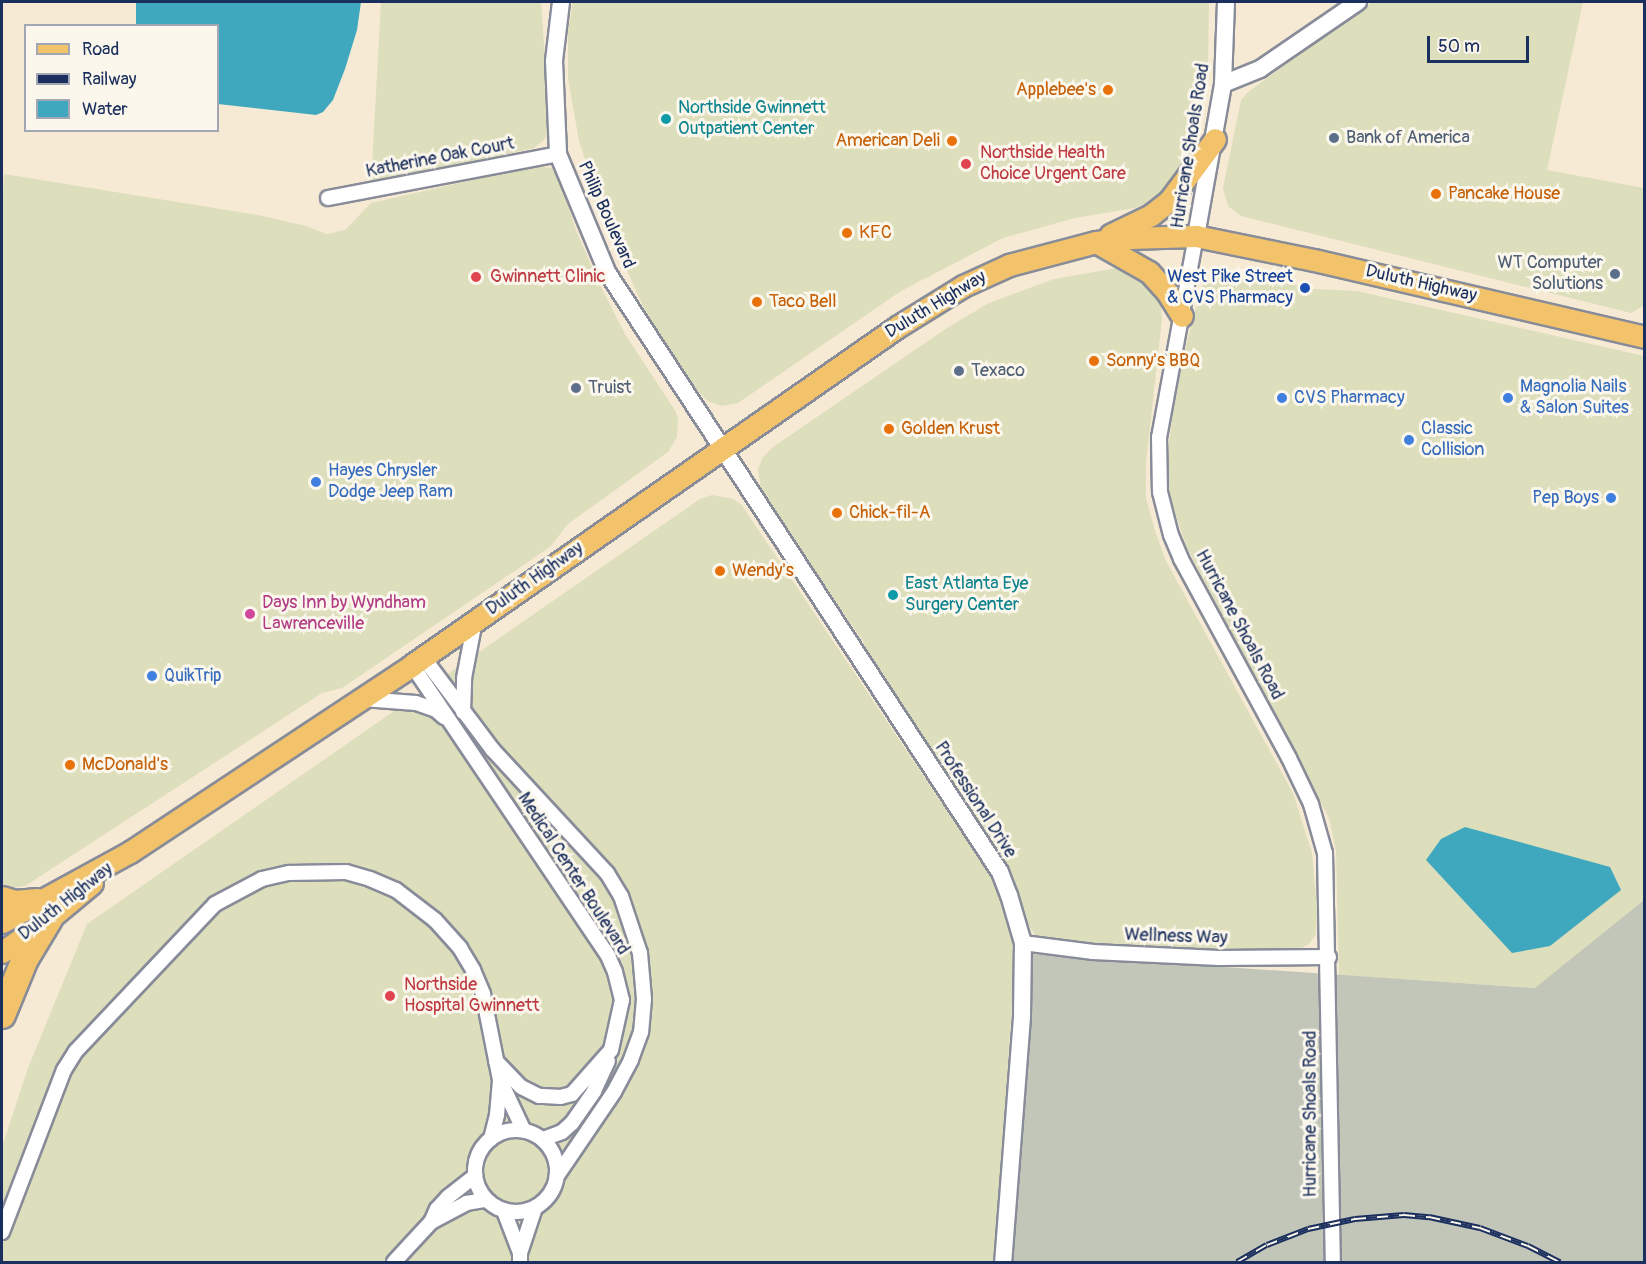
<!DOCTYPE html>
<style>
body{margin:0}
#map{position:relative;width:1646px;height:1264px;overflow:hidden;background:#f6ead4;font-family:Pangolin,sans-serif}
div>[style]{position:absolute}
.built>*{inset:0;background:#dddebc}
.industrial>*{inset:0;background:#c2c6b9}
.water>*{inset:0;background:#3fa8bf}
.roads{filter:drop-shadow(2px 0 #888c99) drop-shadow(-2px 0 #888c99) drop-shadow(0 2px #888c99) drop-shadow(0 -2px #888c99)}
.minor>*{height:14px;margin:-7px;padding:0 7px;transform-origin:7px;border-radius:7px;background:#fff}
.minor>.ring{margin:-7px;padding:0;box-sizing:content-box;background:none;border:14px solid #fff;border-radius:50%}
.tertiary>*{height:16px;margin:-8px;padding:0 8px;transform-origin:8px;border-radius:8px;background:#fff}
.primary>*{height:21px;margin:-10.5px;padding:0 10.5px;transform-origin:10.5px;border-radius:10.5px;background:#f2c36a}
.motorway>*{height:26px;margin:-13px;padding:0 13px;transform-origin:13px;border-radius:13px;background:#f2c36a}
.rail>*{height:6px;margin-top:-3px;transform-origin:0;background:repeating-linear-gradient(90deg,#fbf7ec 0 11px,#1b2f5e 0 22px);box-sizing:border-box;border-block:2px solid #1b2f5e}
.dots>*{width:16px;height:16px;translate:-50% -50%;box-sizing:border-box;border:3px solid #fbf7ec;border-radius:50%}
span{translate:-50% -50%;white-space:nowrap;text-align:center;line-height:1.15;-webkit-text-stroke:6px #fbf7ec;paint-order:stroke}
.food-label{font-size:18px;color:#c56008}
.right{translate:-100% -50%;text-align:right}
.left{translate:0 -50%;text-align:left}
.culture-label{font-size:18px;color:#0d838f}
.service-label{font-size:18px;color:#4e5e75}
.street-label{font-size:18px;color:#1b2f5e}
.health-label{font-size:18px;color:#be3a42}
.transit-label{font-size:18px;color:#164399}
.shop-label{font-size:18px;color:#366cbe}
.hotel-label{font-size:18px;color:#b23c85}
.frame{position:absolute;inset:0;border:3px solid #1b2f5e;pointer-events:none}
.legend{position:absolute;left:24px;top:24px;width:195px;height:108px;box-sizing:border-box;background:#fbf7ec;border:2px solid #a1a7b3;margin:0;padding:8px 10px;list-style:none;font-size:18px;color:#1b2f5e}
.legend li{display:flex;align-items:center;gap:12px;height:30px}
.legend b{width:30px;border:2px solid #a1a7b3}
.scale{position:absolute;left:1427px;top:36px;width:102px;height:27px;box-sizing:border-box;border:3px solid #1b2f5e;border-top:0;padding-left:8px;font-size:18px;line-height:21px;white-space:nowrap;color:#1b2f5e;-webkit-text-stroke:4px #fbf7ec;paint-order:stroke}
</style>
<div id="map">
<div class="built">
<i style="clip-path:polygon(381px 2px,541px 2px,550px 129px,545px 139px,534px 148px,371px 184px)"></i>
<i style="clip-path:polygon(573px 2px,1209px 2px,1208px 66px,1198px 94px,1186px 159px,1177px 177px,1158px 198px,1135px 208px,1075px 218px,1003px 238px,901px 291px,738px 403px,722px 406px,708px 401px,691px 384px,650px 322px,605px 221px,579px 141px,568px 78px,568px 31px)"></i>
<i style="clip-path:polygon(1372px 2px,1583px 2px,1547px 170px,1644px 188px,1643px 306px,1631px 313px,1241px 216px,1228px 206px,1223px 188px,1241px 100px,1248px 92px)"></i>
<i style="clip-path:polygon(535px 166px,552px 168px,560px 180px,575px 228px,599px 283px,625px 334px,676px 412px,678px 420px,677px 437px,668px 452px,568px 524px,550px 547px,342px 688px,322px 693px,25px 886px,2px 889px,2px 206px,4px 174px,258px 215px,306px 226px,327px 234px,345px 230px,371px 203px)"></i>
<i style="clip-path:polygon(1123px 267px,1142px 276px,1160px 300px,1162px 319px,1146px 463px,1146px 498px,1155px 531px,1166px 561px,1293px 793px,1312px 853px,1317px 908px,1316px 934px,1309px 944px,1298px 950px,1235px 951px,1044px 940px,1035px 935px,1028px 924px,1013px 883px,873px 670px,864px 643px,761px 491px,758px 469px,763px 457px,773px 447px,947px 328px,989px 303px,1054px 279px)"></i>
<i style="clip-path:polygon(1225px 271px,1315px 289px,1357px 291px,1644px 356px,1644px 900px,1536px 988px,1339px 975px,1336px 851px,1329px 818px,1187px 548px,1173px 507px,1167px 478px,1168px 450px,1177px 380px,1201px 288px,1215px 273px)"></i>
<i style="clip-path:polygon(712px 495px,733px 499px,741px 504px,994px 881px,1007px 912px,1015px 961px,994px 1262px,2px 1262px,2px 1147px,28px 1068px,87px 924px,700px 499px)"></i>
</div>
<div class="industrial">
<i style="clip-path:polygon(1644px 900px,1644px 1262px,1009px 1262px,1032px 954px,1535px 988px)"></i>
</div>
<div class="water">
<i style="clip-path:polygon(136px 2px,361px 2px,357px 30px,345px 69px,333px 100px,323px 112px,316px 115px,218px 104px,218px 26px,136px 25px)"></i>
<i style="clip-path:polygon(1465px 827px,1610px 867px,1621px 890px,1550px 946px,1512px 953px,1426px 860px,1441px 839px)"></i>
</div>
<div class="roads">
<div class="minor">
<i style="left:328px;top:198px;width:234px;rotate:-10.8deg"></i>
<i style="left:1196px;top:236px;width:204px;rotate:100.4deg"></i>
<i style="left:1159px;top:437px;width:55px;rotate:89deg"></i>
<i style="left:1160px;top:492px;width:44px;rotate:75.7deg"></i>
<i style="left:1171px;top:535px;width:26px;rotate:67deg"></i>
<i style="left:1181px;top:559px;width:226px;rotate:61.5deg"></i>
<i style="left:1289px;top:758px;width:51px;rotate:64.4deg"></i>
<i style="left:1311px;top:804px;width:51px;rotate:74.1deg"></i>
<i style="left:1325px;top:853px;width:409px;rotate:88.9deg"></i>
<i style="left:423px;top:657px;width:115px;rotate:53.1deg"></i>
<i style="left:492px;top:749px;width:169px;rotate:47.2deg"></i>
<i style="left:607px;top:873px;width:27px;rotate:59deg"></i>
<i style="left:621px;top:896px;width:60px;rotate:71.6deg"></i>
<i style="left:640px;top:953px;width:46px;rotate:85deg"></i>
<i style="left:644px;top:999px;width:33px;rotate:95deg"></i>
<i style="left:641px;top:1032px;width:30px;rotate:110deg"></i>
<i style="left:631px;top:1060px;width:36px;rotate:118deg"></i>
<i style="left:614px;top:1092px;width:102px;rotate:124.2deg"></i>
<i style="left:412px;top:665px;width:351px;rotate:56deg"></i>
<i style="left:608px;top:956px;width:17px;rotate:66deg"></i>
<i style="left:615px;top:972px;width:29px;rotate:76deg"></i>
<i style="left:622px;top:1000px;width:51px;rotate:102.4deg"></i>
<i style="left:611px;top:1050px;width:59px;rotate:131.6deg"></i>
<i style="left:572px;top:1094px;width:11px;rotate:165deg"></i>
<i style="left:561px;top:1097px;width:22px;rotate:-177deg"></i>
<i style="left:539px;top:1096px;width:20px;rotate:-153deg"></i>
<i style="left:521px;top:1087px;width:36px;rotate:-134deg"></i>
<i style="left:363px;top:699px;width:53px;rotate:4.3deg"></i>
<i style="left:416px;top:703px;width:21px;rotate:19deg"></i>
<i style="left:436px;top:710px;width:11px;rotate:41deg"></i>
<i style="left:463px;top:712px;width:34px;rotate:-88deg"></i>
<i style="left:464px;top:678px;width:58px;rotate:-79.1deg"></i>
<i style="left:1023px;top:943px;width:71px;rotate:7.3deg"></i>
<i style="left:1093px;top:952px;width:126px;rotate:2.7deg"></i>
<i style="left:1219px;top:958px;width:110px;rotate:-0.5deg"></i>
<i class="ring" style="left:475px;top:1130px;width:68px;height:68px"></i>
<i style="left:491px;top:1139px;width:25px;rotate:-76deg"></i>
<i style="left:497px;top:1115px;width:33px;rotate:-85deg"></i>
<i style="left:543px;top:1139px;width:20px;rotate:-20deg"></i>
<i style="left:562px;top:1132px;width:13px;rotate:-42deg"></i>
<i style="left:572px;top:1123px;width:39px;rotate:-55deg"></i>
<i style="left:594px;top:1091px;width:33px;rotate:-65deg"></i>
<i style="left:504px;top:1211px;width:45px;rotate:69.1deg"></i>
<i style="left:432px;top:1220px;width:12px;rotate:-66deg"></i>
<i style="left:437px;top:1209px;width:16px;rotate:-47deg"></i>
<i style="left:448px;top:1197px;width:34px;rotate:-38deg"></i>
<i style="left:2px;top:1232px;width:173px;rotate:-69.1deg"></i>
<i style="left:64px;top:1070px;width:22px;rotate:-58deg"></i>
<i style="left:76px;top:1051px;width:202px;rotate:-46.6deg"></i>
<i style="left:215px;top:904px;width:53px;rotate:-28deg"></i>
<i style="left:262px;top:879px;width:28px;rotate:-13deg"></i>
<i style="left:289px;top:873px;width:57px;rotate:-1deg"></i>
<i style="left:346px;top:872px;width:25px;rotate:16deg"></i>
<i style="left:370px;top:879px;width:28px;rotate:23deg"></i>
<i style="left:396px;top:890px;width:49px;rotate:37.6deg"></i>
<i style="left:435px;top:920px;width:38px;rotate:48deg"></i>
<i style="left:460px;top:948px;width:26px;rotate:59deg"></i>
<i style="left:473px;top:970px;width:26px;rotate:67deg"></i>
<i style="left:483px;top:994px;width:88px;rotate:78.8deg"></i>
<i style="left:500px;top:1080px;width:56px;rotate:64.8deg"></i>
<i style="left:394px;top:1262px;width:54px;rotate:-47.2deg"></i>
<i style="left:431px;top:1222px;width:40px;rotate:-28deg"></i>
<i style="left:466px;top:1203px;width:20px;rotate:-9deg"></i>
<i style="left:520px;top:1262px;width:9px;rotate:-90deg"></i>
<i style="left:520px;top:1253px;width:47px;rotate:-71.6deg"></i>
</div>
<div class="tertiary">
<i style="left:561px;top:2px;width:59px;rotate:96.8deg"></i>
<i style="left:554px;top:61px;width:93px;rotate:87.5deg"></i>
<i style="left:558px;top:154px;width:128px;rotate:67.4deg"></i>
<i style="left:607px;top:272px;width:717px;rotate:56.78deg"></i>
<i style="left:1000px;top:872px;width:25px;rotate:69deg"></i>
<i style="left:1009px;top:895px;width:50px;rotate:73.7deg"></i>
<i style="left:1023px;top:943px;width:74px;rotate:90.8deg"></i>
<i style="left:1022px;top:1017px;width:246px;rotate:94.4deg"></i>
<i style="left:1223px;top:84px;width:40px;rotate:-22deg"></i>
<i style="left:1260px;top:69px;width:119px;rotate:-34.4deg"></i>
<i style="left:1196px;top:236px;width:154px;rotate:-79.9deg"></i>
<i style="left:1223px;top:84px;width:82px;rotate:-87.9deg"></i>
</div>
<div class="primary">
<i style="left:1110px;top:235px;width:46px;rotate:-26deg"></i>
<i style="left:1151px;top:215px;width:23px;rotate:-38deg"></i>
<i style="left:1169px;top:201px;width:77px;rotate:-53.4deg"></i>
<i style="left:1096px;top:242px;width:61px;rotate:29.5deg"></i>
<i style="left:1149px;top:272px;width:27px;rotate:48deg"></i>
<i style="left:1167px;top:292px;width:28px;rotate:58deg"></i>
<i style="left:2px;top:922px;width:146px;rotate:-28.7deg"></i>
<i style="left:130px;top:852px;width:338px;rotate:-33.5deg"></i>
<i style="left:412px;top:665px;width:591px;rotate:-34.87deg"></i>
<i style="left:897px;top:327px;width:78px;rotate:-31.8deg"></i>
<i style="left:963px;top:286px;width:51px;rotate:-24.5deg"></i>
<i style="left:1009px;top:265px;width:90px;rotate:-14.8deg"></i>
<i style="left:1096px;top:242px;width:33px;rotate:-7deg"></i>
<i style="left:1129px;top:238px;width:67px;rotate:-1.7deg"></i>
<i style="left:1196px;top:236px;width:120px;rotate:11.5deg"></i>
<i style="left:1314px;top:260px;width:339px;rotate:13.1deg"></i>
<i style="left:2px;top:952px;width:57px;rotate:-35.1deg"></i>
<i style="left:49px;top:919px;width:56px;rotate:-39.9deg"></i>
</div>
<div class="motorway">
<i style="left:2px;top:900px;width:14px;rotate:17deg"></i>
<i style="left:15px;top:904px;width:23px;rotate:-5deg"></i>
<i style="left:2px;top:1015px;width:61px;rotate:-67.7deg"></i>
<i style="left:25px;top:959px;width:47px;rotate:-59deg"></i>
</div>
</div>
<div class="rail">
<i style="left:1237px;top:1262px;width:34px;rotate:-30deg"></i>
<i style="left:1267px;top:1245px;width:44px;rotate:-21.3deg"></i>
<i style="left:1308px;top:1229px;width:48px;rotate:-12deg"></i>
<i style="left:1355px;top:1219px;width:49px;rotate:-4.7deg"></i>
<i style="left:1404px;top:1215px;width:25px;rotate:5deg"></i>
<i style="left:1429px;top:1217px;width:52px;rotate:12.2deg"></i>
<i style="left:1480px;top:1228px;width:51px;rotate:20.6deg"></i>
<i style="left:1528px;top:1246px;width:36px;rotate:27deg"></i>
</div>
<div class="dots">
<i style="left:1108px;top:90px;background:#e8710a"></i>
<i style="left:666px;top:119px;background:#0f9aa8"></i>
<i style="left:1334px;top:138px;background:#5c6f8a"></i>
<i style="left:952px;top:141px;background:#e8710a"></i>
<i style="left:966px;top:164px;background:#e0444e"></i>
<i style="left:1436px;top:194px;background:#e8710a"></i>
<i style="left:847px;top:233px;background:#e8710a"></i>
<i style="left:1615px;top:274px;background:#5c6f8a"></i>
<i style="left:476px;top:277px;background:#e0444e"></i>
<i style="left:1305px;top:288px;background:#1a4fb4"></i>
<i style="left:757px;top:302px;background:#e8710a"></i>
<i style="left:1094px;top:361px;background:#e8710a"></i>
<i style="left:959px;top:371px;background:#5c6f8a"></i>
<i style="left:576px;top:388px;background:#5c6f8a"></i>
<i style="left:1282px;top:398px;background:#3f7fe0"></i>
<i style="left:1508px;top:398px;background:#3f7fe0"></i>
<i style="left:889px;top:429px;background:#e8710a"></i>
<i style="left:1409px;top:440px;background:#3f7fe0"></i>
<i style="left:316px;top:482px;background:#3f7fe0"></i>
<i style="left:1611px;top:498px;background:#3f7fe0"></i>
<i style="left:837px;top:513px;background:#e8710a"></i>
<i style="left:720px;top:571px;background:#e8710a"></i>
<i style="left:893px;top:595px;background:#0f9aa8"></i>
<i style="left:250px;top:614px;background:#d1479c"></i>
<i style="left:152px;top:676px;background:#3f7fe0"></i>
<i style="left:70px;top:765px;background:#e8710a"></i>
<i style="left:390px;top:996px;background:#e0444e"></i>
</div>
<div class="food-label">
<span class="right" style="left:1096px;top:90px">Applebee's</span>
<span class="right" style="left:940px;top:141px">American Deli</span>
<span class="left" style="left:1448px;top:194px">Pancake House</span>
<span class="left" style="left:859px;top:233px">KFC</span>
<span class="left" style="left:769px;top:302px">Taco Bell</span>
<span class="left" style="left:1106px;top:361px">Sonny's BBQ</span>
<span class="left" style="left:901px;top:429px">Golden Krust</span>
<span class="left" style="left:849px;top:513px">Chick-fil-A</span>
<span class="left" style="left:732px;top:571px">Wendy's</span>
<span class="left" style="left:82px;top:765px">McDonald's</span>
</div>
<div class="culture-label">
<span class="left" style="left:678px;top:119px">Northside Gwinnett<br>Outpatient Center</span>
<span class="left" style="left:905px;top:595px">East Atlanta Eye<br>Surgery Center</span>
</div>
<div class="service-label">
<span class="left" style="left:1346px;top:138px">Bank of America</span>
<span class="right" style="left:1603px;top:274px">WT Computer<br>Solutions</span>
<span class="left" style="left:971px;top:371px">Texaco</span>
<span class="left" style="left:588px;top:388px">Truist</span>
</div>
<div class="street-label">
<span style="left:1191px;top:146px;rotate:-81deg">Hurricane Shoals Road</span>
<span style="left:440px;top:158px;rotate:-11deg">Katherine Oak Court</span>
<span style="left:606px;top:215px;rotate:66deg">Philip Boulevard</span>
<span style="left:1421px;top:284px;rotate:13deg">Duluth Highway</span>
<span style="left:936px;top:305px;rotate:-31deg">Duluth Highway</span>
<span style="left:535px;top:579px;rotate:-35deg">Duluth Highway</span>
<span style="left:1239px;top:625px;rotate:62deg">Hurricane Shoals Road</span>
<span style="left:975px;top:800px;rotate:57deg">Professional Drive</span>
<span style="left:573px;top:874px;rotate:57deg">Medical Center Boulevard</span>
<span style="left:66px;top:902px;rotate:-38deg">Duluth Highway</span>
<span style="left:1176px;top:937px;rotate:2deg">Wellness Way</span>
<span style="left:1311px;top:1114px;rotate:-90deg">Hurricane Shoals Road</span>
</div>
<div class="health-label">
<span class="left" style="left:980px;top:164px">Northside Health<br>Choice Urgent Care</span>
<span class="left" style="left:490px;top:277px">Gwinnett Clinic</span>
<span class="left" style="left:404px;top:996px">Northside<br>Hospital Gwinnett</span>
</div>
<div class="transit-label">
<span class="right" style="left:1293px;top:288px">West Pike Street<br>&amp; CVS Pharmacy</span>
</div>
<div class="shop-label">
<span class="left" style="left:1520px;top:398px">Magnolia Nails<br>&amp; Salon Suites</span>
<span class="left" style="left:1294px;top:398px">CVS Pharmacy</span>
<span class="left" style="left:1421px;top:440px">Classic<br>Collision</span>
<span class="left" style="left:328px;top:482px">Hayes Chrysler<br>Dodge Jeep Ram</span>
<span class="right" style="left:1599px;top:498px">Pep Boys</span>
<span class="left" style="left:164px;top:676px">QuikTrip</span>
</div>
<div class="hotel-label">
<span class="left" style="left:262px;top:614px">Days Inn by Wyndham<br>Lawrenceville</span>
</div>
<div class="frame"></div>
<ul class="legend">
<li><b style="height:8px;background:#f2c36a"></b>Road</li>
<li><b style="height:8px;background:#1b2f5e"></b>Railway</li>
<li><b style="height:16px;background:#3fa8bf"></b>Water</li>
</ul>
<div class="scale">50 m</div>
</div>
